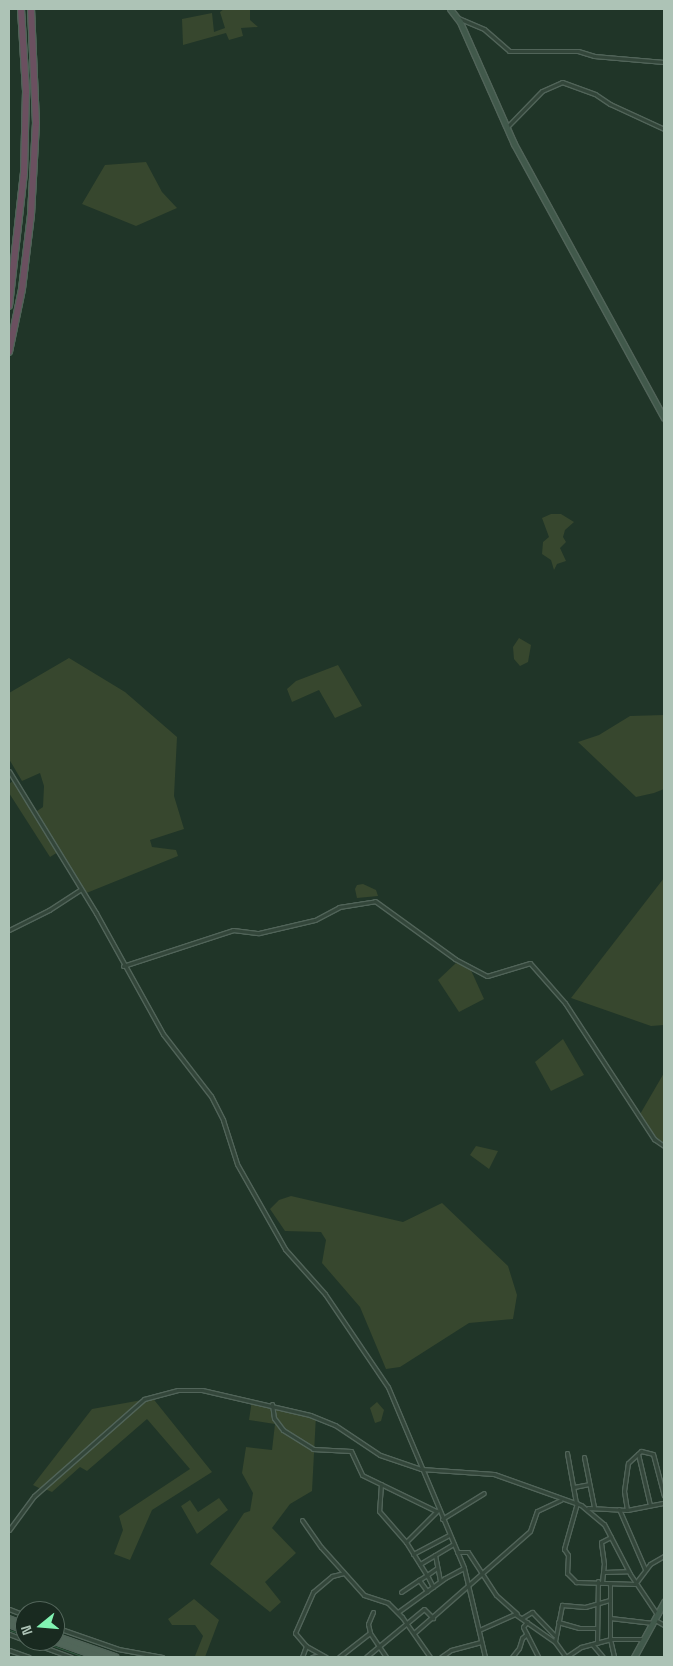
<!DOCTYPE html>
<style>
body{margin:0}
#map{position:relative;width:673px;height:1666px;overflow:hidden;background:#203528;font-family:"Space Grotesk",sans-serif}
div>[style]{position:absolute}
.green>*{inset:0;background:#37472e}
.stream>*{height:1px;margin:-0.5px;padding:0 0.5px;transform-origin:0.5px;border-radius:0.5px;background:#335b42}
.roads{filter:drop-shadow(1px 0 #516459) drop-shadow(-1px 0 #516459) drop-shadow(0 1px #516459) drop-shadow(0 -1px #516459)}
.street>*{height:3px;margin:-1.5px;padding:0 1.5px;transform-origin:1.5px;border-radius:1.5px;background:#33463a}
.secondary>*{height:5px;margin:-2.5px;padding:0 2.5px;transform-origin:2.5px;border-radius:2.5px;background:#41594b}
.primary>*{height:5.5px;margin:-2.75px;padding:0 2.75px;transform-origin:2.75px;border-radius:2.75px;background:#516659}
.highway>*{height:6px;margin:-3px;padding:0 3px;transform-origin:3px;border-radius:3px;background:#6b5060}
span{translate:-50% -50%;white-space:nowrap;text-align:center;line-height:1.15;-webkit-text-stroke:4px #192a20;paint-order:stroke}
.frame{position:absolute;inset:0;border:10px solid #adc3b6;pointer-events:none}
.north{position:absolute;left:15px;top:1601px;width:50px;height:50px;box-sizing:border-box;background:#192a20;border:1px solid #54675c;border-radius:50%;rotate:253deg;font-size:14px;font-weight:700;line-height:20px;text-align:center;color:#adc3b6}
.north::after{content:'';display:block;margin:auto;width:18px;height:22px;background:#81f3b2;clip-path:polygon(50% 0,100% 100%,50% 72%,0 100%)}
</style>
<div id="map">
<div class="green">
<i style="clip-path:polygon(224px 9px,250px 9px,250px 20px,258px 27px,241px 28px,243px 36px,229px 40px,226px 33px,183px 45px,182px 19px,212px 13px,214px 32px,225px 28px,220px 12px)"></i>
<i style="clip-path:polygon(146px 162px,162px 192px,177px 208px,136px 226px,82px 204px,105px 165px)"></i>
<i style="clip-path:polygon(551px 514px,561px 514px,574px 522px,565px 530px,563px 537px,566px 542px,560px 548px,566px 561px,557px 564px,554px 570px,551px 560px,542px 554px,543px 542px,549px 537px,542px 518px)"></i>
<i style="clip-path:polygon(519px 638px,531px 645px,528px 662px,520px 666px,514px 659px,513px 647px)"></i>
<i style="clip-path:polygon(69px 658px,125px 692px,177px 737px,174px 796px,184px 829px,150px 840px,152px 847px,176px 850px,178px 856px,84px 894px,58px 852px,50px 857px,9px 793px,9px 784px,14px 780px,34px 813px,43px 807px,44px 786px,40px 773px,22px 781px,9px 759px,9px 693px)"></i>
<i style="clip-path:polygon(338px 665px,362px 706px,335px 718px,319px 690px,292px 702px,287px 689px,296px 681px)"></i>
<i style="clip-path:polygon(664px 715px,664px 789px,654px 793px,636px 797px,578px 742px,599px 735px,630px 716px)"></i>
<i style="clip-path:polygon(664px 878px,664px 1025px,651px 1026px,571px 998px)"></i>
<i style="clip-path:polygon(363px 884px,376px 890px,378px 896px,357px 898px,355px 889px,357px 885px)"></i>
<i style="clip-path:polygon(456px 963px,470px 968px,484px 999px,459px 1012px,438px 980px)"></i>
<i style="clip-path:polygon(563px 1039px,584px 1075px,551px 1091px,535px 1062px)"></i>
<i style="clip-path:polygon(664px 1073px,664px 1146px,654px 1139px,639px 1116px)"></i>
<i style="clip-path:polygon(476px 1146px,498px 1151px,489px 1169px,470px 1155px)"></i>
<i style="clip-path:polygon(291px 1196px,403px 1222px,442px 1203px,508px 1266px,517px 1295px,513px 1319px,469px 1323px,400px 1367px,386px 1369px,360px 1307px,322px 1263px,326px 1240px,321px 1232px,285px 1231px,270px 1209px,279px 1200px)"></i>
<i style="clip-path:polygon(151px 1396px,212px 1472px,152px 1510px,130px 1560px,114px 1554px,123px 1530px,119px 1516px,190px 1469px,147px 1419px,87px 1471px,80px 1467px,52px 1492px,45px 1489px)"></i>
<i style="clip-path:polygon(142px 1400px,41px 1489px,33px 1485px,92px 1409px)"></i>
<i style="clip-path:polygon(252px 1400px,316px 1415px,312px 1491px,290px 1504px,272px 1528px,296px 1553px,265px 1582px,281px 1602px,270px 1612px,210px 1564px,244px 1513px,250px 1511px,253px 1493px,242px 1473px,246px 1447px,272px 1450px,275px 1424px,249px 1420px)"></i>
<i style="clip-path:polygon(377px 1402px,384px 1410px,381px 1421px,375px 1423px,370px 1408px)"></i>
<i style="clip-path:polygon(219px 1498px,228px 1510px,197px 1534px,181px 1506px,190px 1500px,198px 1512px)"></i>
<i style="clip-path:polygon(194px 1599px,219px 1620px,205px 1657px,195px 1656px,203px 1636px,195px 1625px,172px 1625px,168px 1619px)"></i>
</div>
<div class="stream">
<i style="left:9px;top:1630px;width:17px;rotate:17deg"></i>
<i style="left:40px;top:1641px;width:47px;rotate:20deg"></i>
</div>
<div class="roads">
<div class="street">
<i style="left:458px;top:18px;width:28px;rotate:23deg"></i>
<i style="left:484px;top:29px;width:33px;rotate:41deg"></i>
<i style="left:509px;top:51px;width:69px"></i>
<i style="left:578px;top:51px;width:17px;rotate:17deg"></i>
<i style="left:594px;top:56px;width:70px;rotate:4.9deg"></i>
<i style="left:507px;top:127px;width:50px;rotate:-45.8deg"></i>
<i style="left:542px;top:91px;width:22px;rotate:-24deg"></i>
<i style="left:562px;top:82px;width:35px;rotate:20deg"></i>
<i style="left:595px;top:94px;width:18px;rotate:34deg"></i>
<i style="left:610px;top:104px;width:60px;rotate:24.8deg"></i>
<i style="left:9px;top:771px;width:167px;rotate:58.5deg"></i>
<i style="left:96px;top:913px;width:138px;rotate:61deg"></i>
<i style="left:163px;top:1034px;width:78px;rotate:52.3deg"></i>
<i style="left:211px;top:1096px;width:27px;rotate:63deg"></i>
<i style="left:223px;top:1120px;width:46px;rotate:72.3deg"></i>
<i style="left:237px;top:1164px;width:98px;rotate:60.5deg"></i>
<i style="left:285px;top:1249px;width:60px;rotate:48.4deg"></i>
<i style="left:325px;top:1294px;width:112px;rotate:55.9deg"></i>
<i style="left:388px;top:1387px;width:196px;rotate:67.2deg"></i>
<i style="left:464px;top:1568px;width:91px;rotate:76.7deg"></i>
<i style="left:9px;top:930px;width:45px;rotate:-26.6deg"></i>
<i style="left:49px;top:910px;width:38px;rotate:-33deg"></i>
<i style="left:123px;top:966px;width:116px;rotate:-18.1deg"></i>
<i style="left:233px;top:930px;width:26px;rotate:7deg"></i>
<i style="left:259px;top:933px;width:57px;rotate:-13.1deg"></i>
<i style="left:315px;top:920px;width:27px;rotate:-28deg"></i>
<i style="left:339px;top:907px;width:36px;rotate:-9deg"></i>
<i style="left:375px;top:901px;width:99px;rotate:35.9deg"></i>
<i style="left:455px;top:959px;width:36px;rotate:28deg"></i>
<i style="left:487px;top:976px;width:45px;rotate:-16.8deg"></i>
<i style="left:530px;top:963px;width:53px;rotate:48.8deg"></i>
<i style="left:565px;top:1003px;width:163px;rotate:56.8deg"></i>
<i style="left:654px;top:1139px;width:12px;rotate:35deg"></i>
<i style="left:272px;top:1404px;width:14px;rotate:82deg"></i>
<i style="left:274px;top:1418px;width:15px;rotate:53deg"></i>
<i style="left:283px;top:1430px;width:36px;rotate:32deg"></i>
<i style="left:313px;top:1449px;width:38px;rotate:3deg"></i>
<i style="left:351px;top:1451px;width:26px;rotate:65deg"></i>
<i style="left:362px;top:1475px;width:82px;rotate:25.9deg"></i>
<i style="left:567px;top:1453px;width:51px;rotate:79.8deg"></i>
<i style="left:638px;top:1454px;width:52px;rotate:76.8deg"></i>
<i style="left:584px;top:1457px;width:51px;rotate:78.7deg"></i>
<i style="left:381px;top:1484px;width:27px;rotate:94deg"></i>
<i style="left:379px;top:1511px;width:41px;rotate:48.9deg"></i>
<i style="left:406px;top:1542px;width:39px;rotate:58deg"></i>
<i style="left:427px;top:1575px;width:9px;rotate:148deg"></i>
<i style="left:419px;top:1580px;width:14px;rotate:54deg"></i>
<i style="left:574px;top:1487px;width:15px;rotate:-11deg"></i>
<i style="left:577px;top:1503px;width:48px;rotate:105.8deg"></i>
<i style="left:564px;top:1549px;width:7px;rotate:56deg"></i>
<i style="left:568px;top:1555px;width:18px;rotate:93deg"></i>
<i style="left:567px;top:1573px;width:13px;rotate:45deg"></i>
<i style="left:576px;top:1582px;width:59px;rotate:1.9deg"></i>
<i style="left:635px;top:1584px;width:25px;rotate:-53deg"></i>
<i style="left:650px;top:1564px;width:16px;rotate:-30deg"></i>
<i style="left:588px;top:1508px;width:39px;rotate:3deg"></i>
<i style="left:627px;top:1510px;width:38px;rotate:-11deg"></i>
<i style="left:619px;top:1509px;width:65px;rotate:66.6deg"></i>
<i style="left:627px;top:1510px;width:19px;rotate:-99deg"></i>
<i style="left:624px;top:1491px;width:28px;rotate:-82deg"></i>
<i style="left:628px;top:1463px;width:18px;rotate:-43deg"></i>
<i style="left:641px;top:1451px;width:12px;rotate:14deg"></i>
<i style="left:653px;top:1454px;width:43px;rotate:75.3deg"></i>
<i style="left:442px;top:1519px;width:49px;rotate:-31.8deg"></i>
<i style="left:302px;top:1520px;width:33px;rotate:55deg"></i>
<i style="left:321px;top:1547px;width:64px;rotate:48.1deg"></i>
<i style="left:364px;top:1595px;width:25px;rotate:18deg"></i>
<i style="left:388px;top:1603px;width:20px;rotate:45deg"></i>
<i style="left:402px;top:1617px;width:49px;rotate:55deg"></i>
<i style="left:9px;top:1530px;width:42px;rotate:-53.7deg"></i>
<i style="left:34px;top:1496px;width:147px;rotate:-41.4deg"></i>
<i style="left:144px;top:1399px;width:35px;rotate:-15deg"></i>
<i style="left:178px;top:1390px;width:24px"></i>
<i style="left:202px;top:1390px;width:111px;rotate:13deg"></i>
<i style="left:310px;top:1415px;width:27px;rotate:22deg"></i>
<i style="left:335px;top:1425px;width:54px;rotate:33.7deg"></i>
<i style="left:380px;top:1455px;width:43px;rotate:18.9deg"></i>
<i style="left:421px;top:1469px;width:73px;rotate:3.9deg"></i>
<i style="left:494px;top:1474px;width:92px;rotate:19.6deg"></i>
<i style="left:581px;top:1505px;width:30px;rotate:40deg"></i>
<i style="left:604px;top:1524px;width:56px;rotate:62.5deg"></i>
<i style="left:630px;top:1574px;width:48px;rotate:56deg"></i>
<i style="left:406px;top:1542px;width:44px;rotate:-45deg"></i>
<i style="left:457px;top:1552px;width:11px"></i>
<i style="left:468px;top:1552px;width:51px;rotate:56.9deg"></i>
<i style="left:496px;top:1595px;width:28px;rotate:42deg"></i>
<i style="left:413px;top:1554px;width:41px;rotate:-27.8deg"></i>
<i style="left:435px;top:1555px;width:26px;rotate:79deg"></i>
<i style="left:420px;top:1564px;width:39px;rotate:-31deg"></i>
<i style="left:604px;top:1572px;width:24px;rotate:-2deg"></i>
<i style="left:602px;top:1582px;width:18px;rotate:-84deg"></i>
<i style="left:604px;top:1564px;width:22px;rotate:-98deg"></i>
<i style="left:601px;top:1542px;width:11px;rotate:-27deg"></i>
<i style="left:610px;top:1584px;width:55px;rotate:90deg"></i>
<i style="left:610px;top:1639px;width:18px;rotate:77deg"></i>
<i style="left:433px;top:1587px;width:13px;rotate:-117deg"></i>
<i style="left:427px;top:1575px;width:12px;rotate:-35deg"></i>
<i style="left:401px;top:1592px;width:22px;rotate:-34deg"></i>
<i style="left:9px;top:1609px;width:17px;rotate:21deg"></i>
<i style="left:373px;top:1612px;width:13px;rotate:113deg"></i>
<i style="left:368px;top:1624px;width:9px;rotate:77deg"></i>
<i style="left:370px;top:1633px;width:29px;rotate:56deg"></i>
<i style="left:398px;top:1612px;width:58px;rotate:-35.9deg"></i>
<i style="left:445px;top:1578px;width:21px;rotate:-28deg"></i>
<i style="left:522px;top:1618px;width:12px;rotate:-31deg"></i>
<i style="left:532px;top:1612px;width:32px;rotate:46deg"></i>
<i style="left:610px;top:1618px;width:43px;rotate:6.6deg"></i>
<i style="left:655px;top:1620px;width:10px;rotate:29deg"></i>
<i style="left:527px;top:1622px;width:6px;rotate:129deg"></i>
<i style="left:523px;top:1627px;width:34px;rotate:63deg"></i>
<i style="left:558px;top:1622px;width:22px;rotate:16deg"></i>
<i style="left:579px;top:1628px;width:18px"></i>
<i style="left:55px;top:1627px;width:67px;rotate:19.2deg"></i>
<i style="left:118px;top:1649px;width:45px;rotate:10.3deg"></i>
<i style="left:479px;top:1630px;width:39px;rotate:-24deg"></i>
<i style="left:515px;top:1614px;width:49px;rotate:35deg"></i>
<i style="left:555px;top:1642px;width:19px;rotate:54deg"></i>
<i style="left:414px;top:1633px;width:154px;rotate:-41.3deg"></i>
<i style="left:530px;top:1531px;width:21px;rotate:-71deg"></i>
<i style="left:537px;top:1511px;width:26px;rotate:-25deg"></i>
<i style="left:9px;top:1634px;width:17px;rotate:21deg"></i>
<i style="left:27px;top:1641px;width:47px;rotate:20deg"></i>
<i style="left:555px;top:1641px;width:37px;rotate:-79deg"></i>
<i style="left:562px;top:1605px;width:23px;rotate:5deg"></i>
<i style="left:585px;top:1607px;width:26px;rotate:-16deg"></i>
<i style="left:597px;top:1643px;width:62px;rotate:-89.1deg"></i>
<i style="left:592px;top:1644px;width:17px;rotate:50deg"></i>
<i style="left:9px;top:1650px;width:21px;rotate:19deg"></i>
<i style="left:302px;top:1657px;width:12px;rotate:-70deg"></i>
<i style="left:312px;top:1657px;width:9px;rotate:-13deg"></i>
<i style="left:326px;top:1657px;width:23px;rotate:-151deg"></i>
<i style="left:306px;top:1646px;width:17px;rotate:-130deg"></i>
<i style="left:295px;top:1633px;width:45px;rotate:-66.3deg"></i>
<i style="left:313px;top:1592px;width:25px;rotate:-40deg"></i>
<i style="left:332px;top:1576px;width:12px;rotate:-14deg"></i>
<i style="left:339px;top:1657px;width:39px;rotate:-38deg"></i>
<i style="left:366px;top:1657px;width:75px;rotate:-39.6deg"></i>
<i style="left:424px;top:1609px;width:13px;rotate:45deg"></i>
<i style="left:441px;top:1657px;width:12px;rotate:-35deg"></i>
<i style="left:451px;top:1650px;width:31px;rotate:-15deg"></i>
<i style="left:512px;top:1657px;width:11px;rotate:-52deg"></i>
<i style="left:519px;top:1648px;width:10px;rotate:-73deg"></i>
<i style="left:522px;top:1638px;width:6px;rotate:-39deg"></i>
<i style="left:566px;top:1657px;width:18px;rotate:-34deg"></i>
<i style="left:581px;top:1647px;width:30px;rotate:-15deg"></i>
<i style="left:610px;top:1639px;width:33px"></i>
</div>
<div class="secondary">
<i style="left:450px;top:9px;width:16px;rotate:52deg"></i>
<i style="left:460px;top:22px;width:133px;rotate:66.1deg"></i>
<i style="left:514px;top:144px;width:312px;rotate:61.3deg"></i>
<i style="left:634px;top:1657px;width:63px;rotate:-61.4deg"></i>
</div>
<div class="primary">
<i style="left:9px;top:1619px;width:17px;rotate:21deg"></i>
<i style="left:9px;top:1624px;width:17px;rotate:21deg"></i>
<i style="left:55px;top:1636px;width:64px;rotate:19.3deg"></i>
<i style="left:55px;top:1641px;width:48px;rotate:19.6deg"></i>
</div>
<div class="highway">
<i style="left:9px;top:306px;width:134px;rotate:-83.6deg"></i>
<i style="left:24px;top:173px;width:82px;rotate:-88.6deg"></i>
<i style="left:26px;top:91px;width:82px;rotate:-93.5deg"></i>
<i style="left:9px;top:352px;width:64px;rotate:-78.3deg"></i>
<i style="left:22px;top:289px;width:75px;rotate:-83.1deg"></i>
<i style="left:31px;top:215px;width:92px;rotate:-86.9deg"></i>
<i style="left:36px;top:123px;width:114px;rotate:-92.5deg"></i>
</div>
</div>
<div class="frame"></div>
<div class="north">N</div>
</div>
